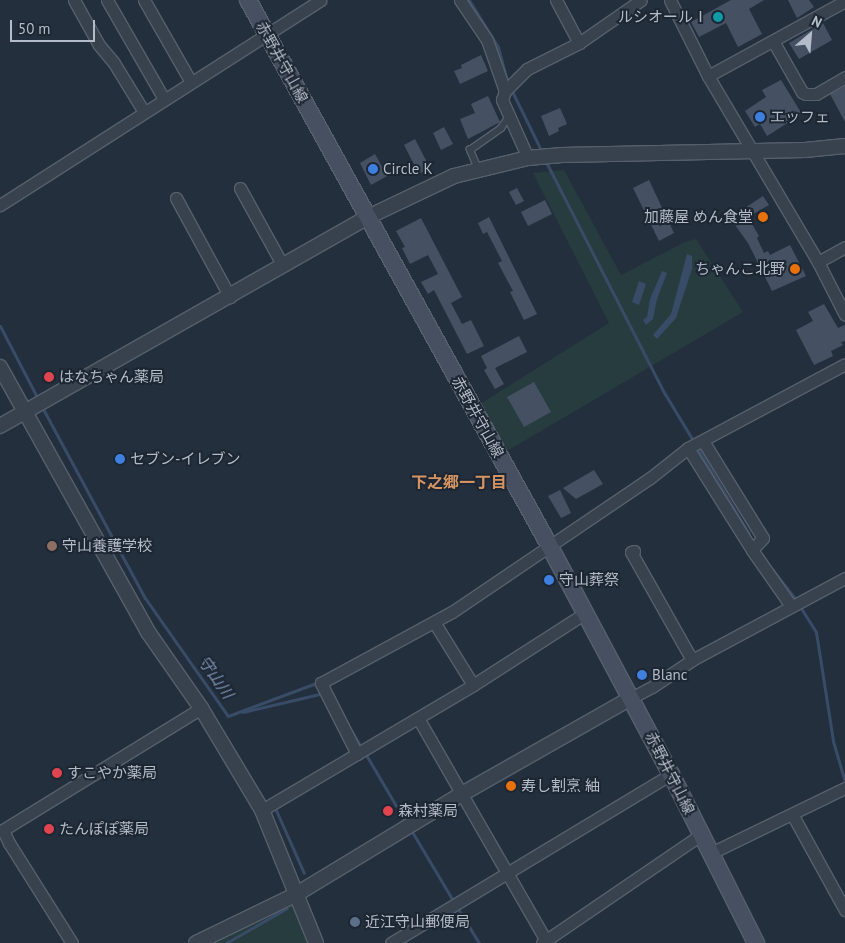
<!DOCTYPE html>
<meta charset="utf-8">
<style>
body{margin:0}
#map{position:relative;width:845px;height:943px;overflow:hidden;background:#242f3e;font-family:"PT Sans","Noto Sans JP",sans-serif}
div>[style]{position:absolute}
.green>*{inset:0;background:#263c3f}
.water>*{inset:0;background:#394c67}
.stream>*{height:3px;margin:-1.5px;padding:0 1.5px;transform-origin:1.5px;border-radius:1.5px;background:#394c67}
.building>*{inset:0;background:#455162}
.roads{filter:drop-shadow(1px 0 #565f6c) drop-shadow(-1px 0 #565f6c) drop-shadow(0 1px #565f6c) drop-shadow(0 -1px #565f6c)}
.service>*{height:5.5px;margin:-2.75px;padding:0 2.75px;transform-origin:2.75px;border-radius:2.75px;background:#38414e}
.minor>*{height:11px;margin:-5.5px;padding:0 5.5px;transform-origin:5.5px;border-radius:5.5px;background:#38414e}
.tertiary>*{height:14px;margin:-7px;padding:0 7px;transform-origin:7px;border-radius:7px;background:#38414e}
.secondary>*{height:16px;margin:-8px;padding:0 8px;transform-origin:8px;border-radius:8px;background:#465061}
.dots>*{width:14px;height:14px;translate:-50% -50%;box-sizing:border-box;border:2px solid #1d2633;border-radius:50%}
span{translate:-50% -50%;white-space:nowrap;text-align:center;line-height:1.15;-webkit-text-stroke:4px #1d2633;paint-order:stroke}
.poi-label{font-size:15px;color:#b4bcc9}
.right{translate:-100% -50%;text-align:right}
.left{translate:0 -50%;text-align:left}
.street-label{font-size:15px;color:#b4bcc9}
.neighbourhood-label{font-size:16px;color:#d59563;font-weight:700}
.water-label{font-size:16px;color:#7c92b1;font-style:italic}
.north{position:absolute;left:785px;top:10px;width:50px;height:50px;-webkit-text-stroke:4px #1d2633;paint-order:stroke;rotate:27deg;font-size:14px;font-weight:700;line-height:20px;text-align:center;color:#b4bcc9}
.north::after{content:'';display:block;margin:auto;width:18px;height:22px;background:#b4bcc9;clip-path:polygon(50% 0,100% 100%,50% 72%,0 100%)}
.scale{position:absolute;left:10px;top:20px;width:85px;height:22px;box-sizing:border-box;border:2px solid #b4bcc9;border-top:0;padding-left:6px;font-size:15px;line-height:18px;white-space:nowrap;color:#b4bcc9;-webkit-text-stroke:4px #1d2633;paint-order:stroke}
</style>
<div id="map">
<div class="green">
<i style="clip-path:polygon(564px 170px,621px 275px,685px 242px,696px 239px,743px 312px,507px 451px,480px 404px,609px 323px,533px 173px)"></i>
<i style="clip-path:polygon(295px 895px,316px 943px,196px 943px)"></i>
</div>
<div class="water">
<i style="clip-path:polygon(687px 254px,692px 256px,692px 269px,676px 318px,657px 339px,653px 335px,671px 314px)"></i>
<i style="clip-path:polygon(662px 271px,667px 273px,657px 299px,653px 319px,646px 325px,643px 320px,647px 317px,650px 299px)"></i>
<i style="clip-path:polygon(639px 281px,646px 284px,639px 305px,632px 302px)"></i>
</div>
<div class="stream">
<i style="left:469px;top:0;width:55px;rotate:58.3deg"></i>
<i style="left:498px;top:47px;width:35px;rotate:75deg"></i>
<i style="left:507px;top:81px;width:79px;rotate:63.8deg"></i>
<i style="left:545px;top:160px;width:263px;rotate:62.9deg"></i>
<i style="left:665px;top:394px;width:56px;rotate:58.9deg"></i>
<i style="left:0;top:326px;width:82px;rotate:62.5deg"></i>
<i style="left:42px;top:407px;width:217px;rotate:61.7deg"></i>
<i style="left:145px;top:598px;width:144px;rotate:54.9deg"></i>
<i style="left:228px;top:716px;width:97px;rotate:-20.5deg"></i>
<i style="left:697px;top:447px;width:101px;rotate:59.1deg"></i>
<i style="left:772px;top:569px;width:36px;rotate:52deg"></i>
<i style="left:794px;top:597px;width:41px;rotate:57.8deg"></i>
<i style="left:816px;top:632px;width:110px;rotate:81.1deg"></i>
<i style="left:833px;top:741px;width:43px;rotate:73.7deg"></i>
<i style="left:243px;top:712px;width:83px;rotate:-13.2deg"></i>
<i style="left:349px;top:727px;width:23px;rotate:59deg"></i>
<i style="left:365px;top:753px;width:81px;rotate:59.6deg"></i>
<i style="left:275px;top:808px;width:71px;rotate:66deg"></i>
<i style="left:411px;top:830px;width:84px;rotate:59.2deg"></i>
<i style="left:457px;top:907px;width:42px;rotate:58.6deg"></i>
<i style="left:226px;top:943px;width:70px;rotate:-29.8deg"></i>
</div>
<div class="building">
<i style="clip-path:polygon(731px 0,764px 0,749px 9px,762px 34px,738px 47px,726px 23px,699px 37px,691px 22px)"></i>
<i style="clip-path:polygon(788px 0,809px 0,814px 7px,797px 18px)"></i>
<i style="clip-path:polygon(823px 23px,832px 40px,799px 59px,789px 43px)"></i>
<i style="clip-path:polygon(481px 55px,488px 71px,460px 84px,454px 71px,462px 68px,461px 65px)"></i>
<i style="clip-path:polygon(781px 80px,802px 114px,767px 136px,760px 124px,755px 127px,745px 111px,766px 97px,762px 90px)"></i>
<i style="clip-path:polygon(845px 86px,845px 122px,830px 94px)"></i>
<i style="clip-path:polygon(488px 96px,500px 122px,468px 139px,460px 119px,475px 113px,471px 104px)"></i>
<i style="clip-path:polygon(560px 108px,567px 124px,558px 128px,559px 131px,549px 136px,541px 116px)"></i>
<i style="clip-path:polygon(444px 127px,453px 144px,441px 150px,433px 133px)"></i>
<i style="clip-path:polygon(415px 139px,430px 168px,419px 174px,404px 145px)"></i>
<i style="clip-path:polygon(375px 154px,387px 176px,371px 185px,360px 163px)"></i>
<i style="clip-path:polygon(649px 180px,674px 233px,659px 241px,633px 188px)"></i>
<i style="clip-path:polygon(517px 188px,524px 201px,516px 205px,509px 192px)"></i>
<i style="clip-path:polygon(763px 196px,769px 205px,748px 217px,759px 236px,757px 238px,764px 253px,768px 251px,770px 255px,790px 245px,806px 276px,772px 291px,748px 243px,730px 218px)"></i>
<i style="clip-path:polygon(545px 200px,552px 214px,528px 226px,521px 212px)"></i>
<i style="clip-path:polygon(489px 217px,537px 314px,524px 320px,510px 292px,513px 291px,498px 263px,502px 261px,487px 232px,483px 234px,478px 223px)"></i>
<i style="clip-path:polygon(421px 218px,462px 297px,451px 303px,462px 324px,471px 320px,484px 346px,467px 354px,434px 290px,428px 294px,421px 282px,438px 274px,428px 255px,410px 264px,402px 248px,405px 247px,396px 231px)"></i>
<i style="clip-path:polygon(824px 304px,838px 328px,845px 325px,845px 341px,841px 342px,843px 345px,831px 351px,833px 356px,814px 365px,796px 330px,813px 321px,808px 312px)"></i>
<i style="clip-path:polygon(519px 336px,527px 352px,495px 368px,504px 384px,495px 389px,484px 370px,487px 368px,481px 356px)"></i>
<i style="clip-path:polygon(534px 382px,551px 412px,524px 427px,507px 397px)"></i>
<i style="clip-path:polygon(594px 470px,603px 484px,576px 499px,563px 488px)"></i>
<i style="clip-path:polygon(560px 490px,571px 513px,561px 518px,548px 496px)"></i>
</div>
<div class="roads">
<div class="service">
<i style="left:478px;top:169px;width:21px;rotate:-113deg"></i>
<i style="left:470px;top:150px;width:38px;rotate:-35deg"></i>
<i style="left:501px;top:128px;width:12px;rotate:-55deg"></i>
</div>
<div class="minor">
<i style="left:74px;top:0;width:51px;rotate:60.9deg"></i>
<i style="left:99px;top:45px;width:23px;rotate:50deg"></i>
<i style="left:114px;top:63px;width:57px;rotate:58.5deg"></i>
<i style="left:107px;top:0;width:114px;rotate:60.1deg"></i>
<i style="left:144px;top:0;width:95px;rotate:60.2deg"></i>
<i style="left:460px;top:0;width:48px;rotate:56deg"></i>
<i style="left:487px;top:40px;width:54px;rotate:70.6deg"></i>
<i style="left:556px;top:0;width:49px;rotate:61.9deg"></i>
<i style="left:670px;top:0;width:85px;rotate:63.4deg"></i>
<i style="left:708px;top:76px;width:216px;rotate:59.4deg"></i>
<i style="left:818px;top:262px;width:59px;rotate:63deg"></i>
<i style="left:773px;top:41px;width:59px;rotate:60.4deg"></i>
<i style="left:802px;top:92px;width:4px;rotate:27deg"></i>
<i style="left:806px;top:94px;width:10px"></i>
<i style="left:816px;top:94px;width:34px;rotate:-30deg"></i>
<i style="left:708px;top:76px;width:156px;rotate:-28.7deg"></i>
<i style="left:528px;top:158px;width:64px;rotate:-114.1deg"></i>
<i style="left:502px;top:100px;width:9px;rotate:-72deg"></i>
<i style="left:505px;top:91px;width:31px;rotate:-45deg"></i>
<i style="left:527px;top:69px;width:58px;rotate:-26.6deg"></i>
<i style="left:579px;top:43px;width:75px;rotate:-34.7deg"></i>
<i style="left:240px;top:188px;width:89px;rotate:61.1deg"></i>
<i style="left:176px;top:198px;width:113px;rotate:61.4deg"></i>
<i style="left:0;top:205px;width:380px;rotate:-32.6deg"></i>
<i style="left:818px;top:262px;width:31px;rotate:-29deg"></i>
<i style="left:703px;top:441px;width:114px;rotate:58.3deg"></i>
<i style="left:763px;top:538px;width:16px;rotate:133deg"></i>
<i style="left:752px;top:550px;width:68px;rotate:55.1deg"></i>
<i style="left:688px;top:448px;width:120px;rotate:57.9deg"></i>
<i style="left:634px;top:551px;width:3px;rotate:162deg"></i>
<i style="left:631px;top:552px;width:124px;rotate:60.5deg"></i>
<i style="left:434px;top:622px;width:74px;rotate:58.2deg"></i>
<i style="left:631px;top:698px;width:24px;rotate:-28deg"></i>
<i style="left:652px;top:687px;width:48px;rotate:-34deg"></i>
<i style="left:692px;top:660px;width:174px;rotate:-28.2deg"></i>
<i style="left:418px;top:718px;width:257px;rotate:60.1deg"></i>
<i style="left:357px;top:754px;width:80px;rotate:-116.9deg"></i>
<i style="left:321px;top:683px;width:149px;rotate:-28.5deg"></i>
<i style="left:452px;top:612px;width:239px;rotate:-34.1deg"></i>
<i style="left:650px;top:478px;width:48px;rotate:-38.3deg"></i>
<i style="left:688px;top:448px;width:178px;rotate:-28.1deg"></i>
<i style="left:262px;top:810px;width:245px;rotate:-30.6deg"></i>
<i style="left:473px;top:685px;width:133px;rotate:-32.7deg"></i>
<i style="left:792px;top:814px;width:110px;rotate:61.1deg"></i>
<i style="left:711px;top:853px;width:149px;rotate:-25.9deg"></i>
<i style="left:72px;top:943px;width:118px;rotate:-122.2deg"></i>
<i style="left:9px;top:843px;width:14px;rotate:-115deg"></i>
<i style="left:3px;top:830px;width:233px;rotate:-31.6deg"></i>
<i style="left:391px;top:943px;width:327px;rotate:-31.1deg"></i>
<i style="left:542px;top:943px;width:194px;rotate:-34.3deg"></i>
</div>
<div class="tertiary">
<i style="left:0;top:367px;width:304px;rotate:60.8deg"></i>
<i style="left:148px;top:632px;width:93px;rotate:55.1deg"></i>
<i style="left:201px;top:708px;width:119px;rotate:59.1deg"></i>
<i style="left:262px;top:810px;width:144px;rotate:67.9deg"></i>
<i style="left:0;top:426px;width:423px;rotate:-29.6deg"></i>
<i style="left:368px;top:217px;width:95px;rotate:-25.5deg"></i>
<i style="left:454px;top:176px;width:76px;rotate:-13.7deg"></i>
<i style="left:528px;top:158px;width:34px;rotate:-5deg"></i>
<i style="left:562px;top:155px;width:243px;rotate:-1.2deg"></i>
<i style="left:805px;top:150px;width:40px;rotate:-5.7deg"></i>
<i style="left:196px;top:943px;width:110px;rotate:-25.9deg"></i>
<i style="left:295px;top:895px;width:195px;rotate:-31.2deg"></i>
<i style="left:462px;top:794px;width:194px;rotate:-29.6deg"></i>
</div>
<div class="secondary">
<i style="left:248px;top:0;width:623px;rotate:61.09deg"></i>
<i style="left:549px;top:545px;width:259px;rotate:62deg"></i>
<i style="left:671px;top:774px;width:189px;rotate:63.3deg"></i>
</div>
</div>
<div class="dots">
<i style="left:718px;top:17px;background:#0f9aa8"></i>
<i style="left:760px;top:117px;background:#3f7fe0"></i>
<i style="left:373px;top:169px;background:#3f7fe0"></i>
<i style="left:763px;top:217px;background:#e8710a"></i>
<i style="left:795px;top:269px;background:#e8710a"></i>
<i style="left:49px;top:377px;background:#e0444e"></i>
<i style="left:120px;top:459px;background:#3f7fe0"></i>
<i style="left:52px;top:546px;background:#8d6e63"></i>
<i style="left:549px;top:580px;background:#3f7fe0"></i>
<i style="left:642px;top:675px;background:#3f7fe0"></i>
<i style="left:57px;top:773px;background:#e0444e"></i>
<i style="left:511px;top:786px;background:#e8710a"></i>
<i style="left:388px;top:811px;background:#e0444e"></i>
<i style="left:49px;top:829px;background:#e0444e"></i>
<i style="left:355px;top:922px;background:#5c6f8a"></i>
</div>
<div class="poi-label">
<span class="right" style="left:708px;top:17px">ルシオールⅠ</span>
<span class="left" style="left:770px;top:117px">エッフェ</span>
<span class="left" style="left:383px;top:169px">Circle K</span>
<span class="right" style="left:753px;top:217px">加藤屋 めん食堂</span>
<span class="right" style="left:785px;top:269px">ちゃんこ北野</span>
<span class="left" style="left:59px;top:377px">はなちゃん薬局</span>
<span class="left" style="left:130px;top:459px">セブン-イレブン</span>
<span class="left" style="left:62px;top:546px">守山養護学校</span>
<span class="left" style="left:559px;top:580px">守山葬祭</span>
<span class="left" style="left:652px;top:675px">Blanc</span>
<span class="left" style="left:67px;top:773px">すこやか薬局</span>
<span class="left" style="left:521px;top:786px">寿し割烹 紬</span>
<span class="left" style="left:398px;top:811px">森村薬局</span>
<span class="left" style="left:59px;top:829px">たんぽぽ薬局</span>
<span class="left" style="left:365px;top:922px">近江守山郵便局</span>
</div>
<div class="street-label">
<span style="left:282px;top:62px;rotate:61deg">赤野井守山線</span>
<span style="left:478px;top:417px;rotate:61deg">赤野井守山線</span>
<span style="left:670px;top:773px;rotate:63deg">赤野井守山線</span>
</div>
<div class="neighbourhood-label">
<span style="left:459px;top:482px">下之郷一丁目</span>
</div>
<div class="water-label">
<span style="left:216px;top:677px;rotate:55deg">守山川</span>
</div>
<div class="north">N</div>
<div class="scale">50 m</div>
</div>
